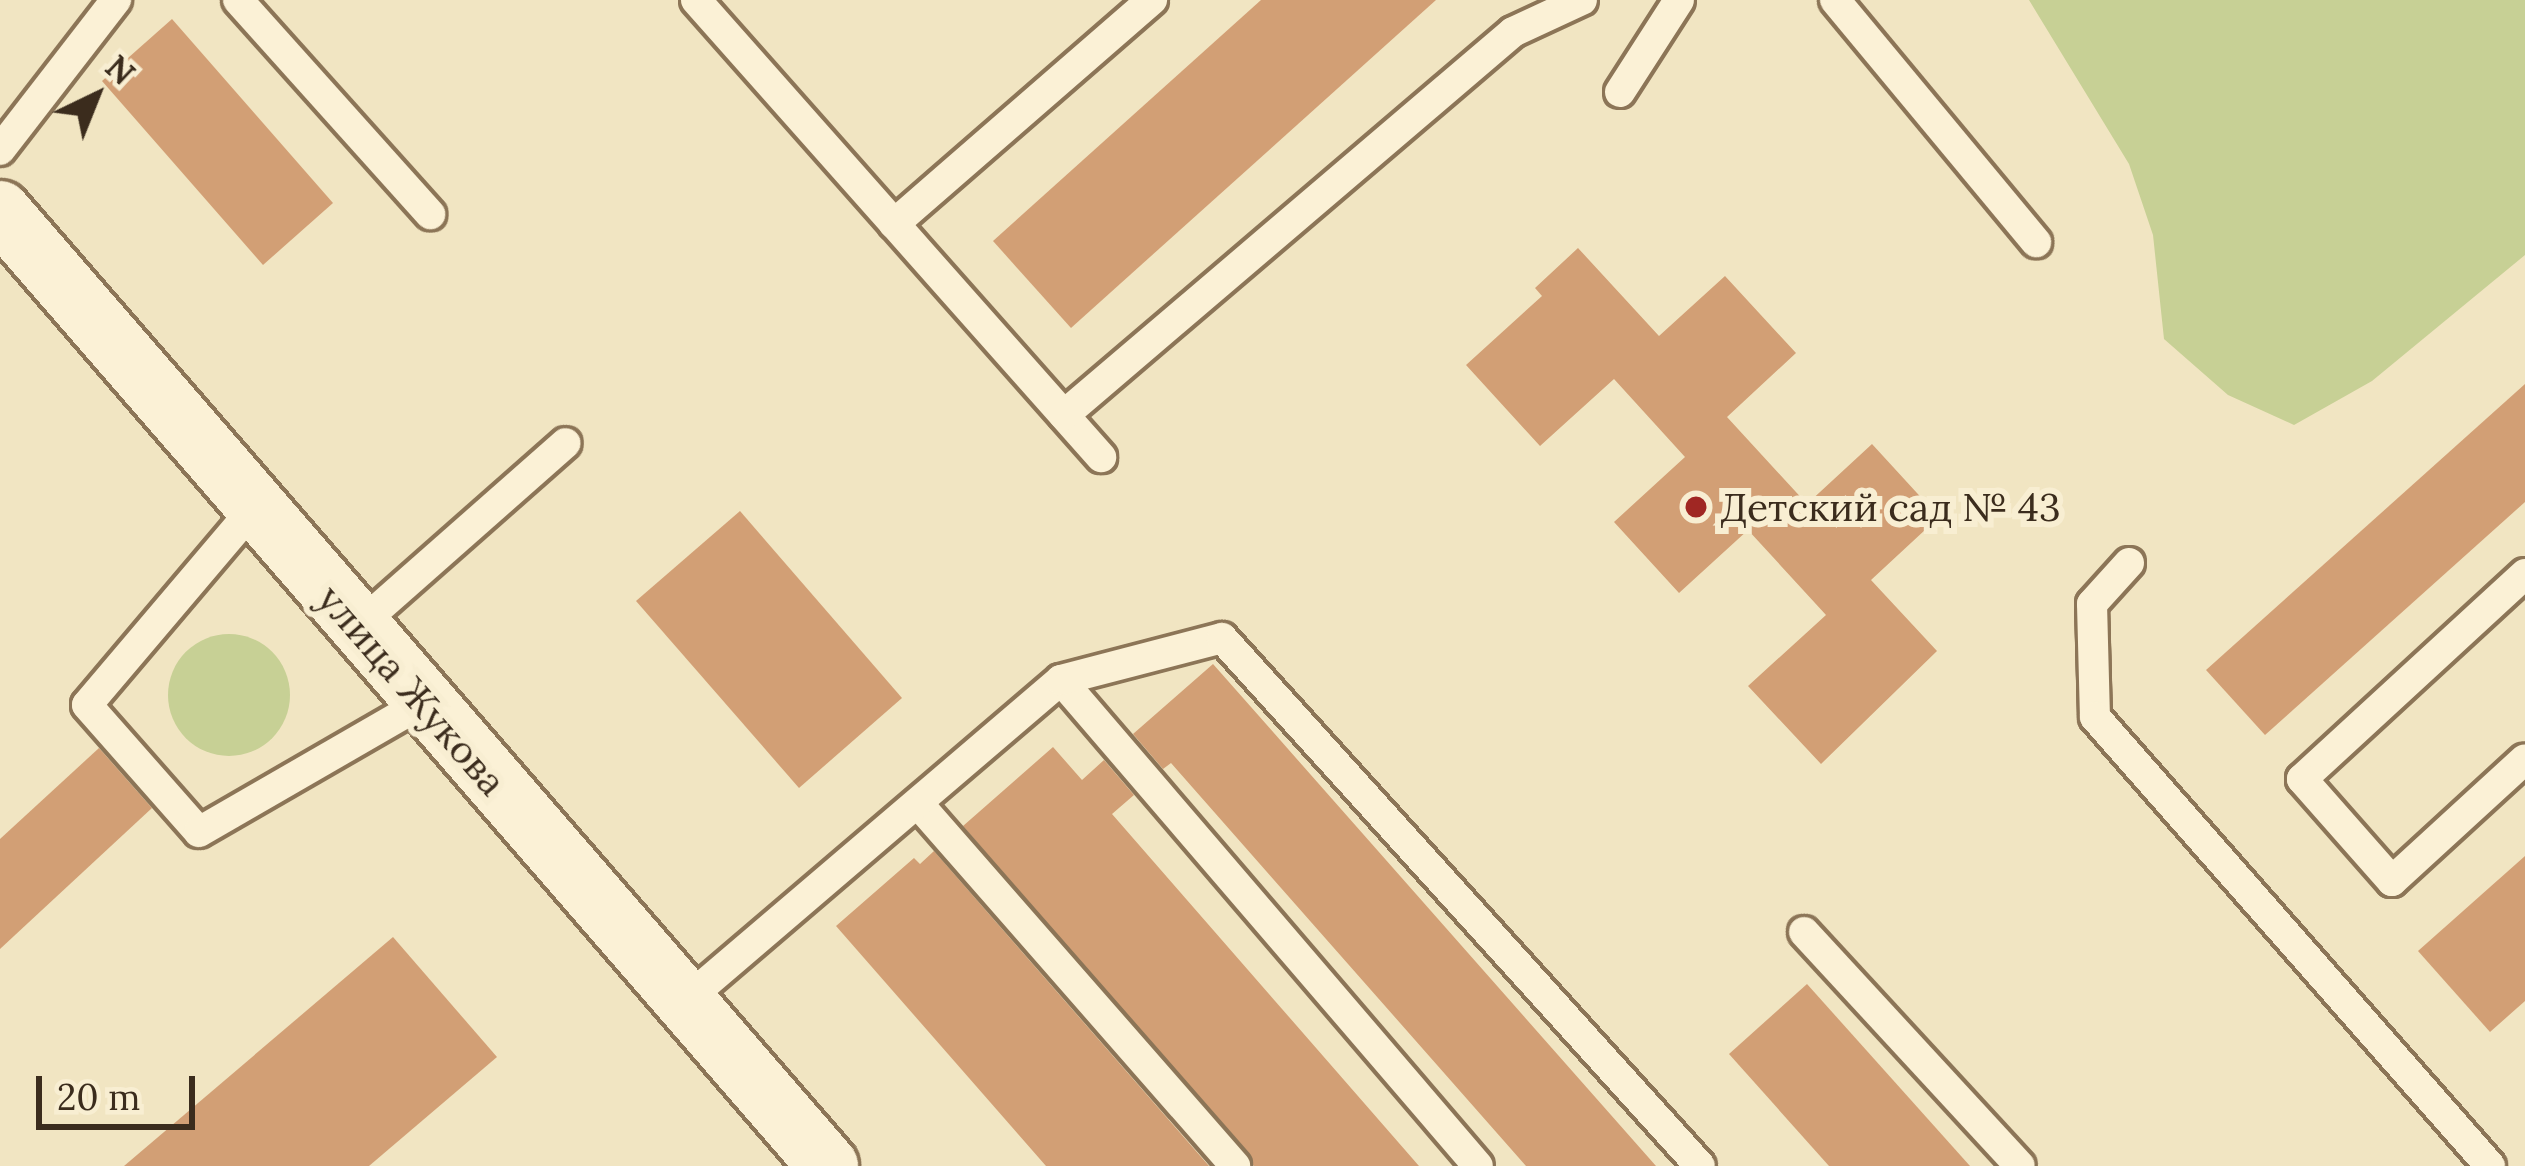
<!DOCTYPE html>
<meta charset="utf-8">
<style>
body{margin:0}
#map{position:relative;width:2525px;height:1166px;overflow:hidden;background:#f1e5c2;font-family:Lora,serif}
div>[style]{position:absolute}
.green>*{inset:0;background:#c7d095}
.round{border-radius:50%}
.building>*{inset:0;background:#d29f75}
.roads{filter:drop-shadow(3px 0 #8c7557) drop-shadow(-3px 0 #8c7557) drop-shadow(0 3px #8c7557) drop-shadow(0 -3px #8c7557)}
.lane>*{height:30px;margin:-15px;padding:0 15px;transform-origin:15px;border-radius:15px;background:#fbf1d6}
.street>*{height:60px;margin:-30px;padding:0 30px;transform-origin:30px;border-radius:30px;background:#fbf1d6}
.dots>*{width:33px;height:33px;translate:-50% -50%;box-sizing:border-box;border:6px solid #f8eed2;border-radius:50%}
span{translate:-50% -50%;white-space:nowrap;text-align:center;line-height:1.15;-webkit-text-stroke:12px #f8eed2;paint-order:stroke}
.poi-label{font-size:39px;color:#3b2c1d}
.left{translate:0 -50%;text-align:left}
.street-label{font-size:39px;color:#3b2c1d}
.north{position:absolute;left:36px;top:36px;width:120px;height:120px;-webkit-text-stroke:9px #f8eed2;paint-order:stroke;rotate:43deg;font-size:33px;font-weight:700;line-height:48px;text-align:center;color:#3b2c1d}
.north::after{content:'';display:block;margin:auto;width:42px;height:54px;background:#3b2c1d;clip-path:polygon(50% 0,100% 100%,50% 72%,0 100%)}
.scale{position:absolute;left:36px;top:1076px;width:159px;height:54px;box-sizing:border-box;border:6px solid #3b2c1d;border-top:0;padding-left:15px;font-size:36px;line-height:42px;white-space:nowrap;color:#3b2c1d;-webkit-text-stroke:9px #f8eed2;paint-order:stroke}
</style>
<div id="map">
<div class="green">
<i style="clip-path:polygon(2029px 0,2525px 0,2525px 255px,2372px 381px,2294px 425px,2228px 395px,2164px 339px,2153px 235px,2129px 164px)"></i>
<i class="round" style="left:168px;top:634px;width:122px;height:122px"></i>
</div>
<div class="building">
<i style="clip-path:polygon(1261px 0,1436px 0,1071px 328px,993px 241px)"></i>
<i style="clip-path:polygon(172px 19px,333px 203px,263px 265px,102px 81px)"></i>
<i style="clip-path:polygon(1578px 248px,1659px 336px,1725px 276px,1796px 353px,1727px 417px,1807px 504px,1872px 444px,1939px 517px,1871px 580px,1937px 651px,1821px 764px,1748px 686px,1826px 615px,1748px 530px,1679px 593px,1614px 522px,1685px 457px,1614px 379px,1540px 446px,1466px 365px,1542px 296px,1535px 288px)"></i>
<i style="clip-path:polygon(2525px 384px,2525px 502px,2265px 735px,2206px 670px)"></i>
<i style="clip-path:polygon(740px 511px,902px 698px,799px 788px,636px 601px)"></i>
<i style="clip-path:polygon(1213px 664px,1656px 1166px,1526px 1166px,1171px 763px,1163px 769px,1133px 734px)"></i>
<i style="clip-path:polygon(1053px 747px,1082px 780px,1104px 760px,1134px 795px,1112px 814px,1419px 1166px,1254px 1166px,963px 826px)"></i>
<i style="clip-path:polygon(99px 748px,152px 808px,0 949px,0 839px)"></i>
<i style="clip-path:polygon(934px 851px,1209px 1166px,1046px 1166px,836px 926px,914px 858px,920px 864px)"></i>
<i style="clip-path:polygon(2525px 856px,2525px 1001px,2490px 1032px,2418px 951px)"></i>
<i style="clip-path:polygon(393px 937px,497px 1057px,369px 1166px,124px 1166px)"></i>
<i style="clip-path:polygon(1807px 984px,1970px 1166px,1829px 1166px,1729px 1054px)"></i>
</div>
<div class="roads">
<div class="lane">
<i style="left:238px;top:0;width:288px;rotate:48.1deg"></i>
<i style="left:696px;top:0;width:611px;rotate:48.45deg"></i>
<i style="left:1835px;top:0;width:315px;rotate:50.3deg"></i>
<i style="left:1620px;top:92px;width:109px;rotate:-57.3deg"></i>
<i style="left:0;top:150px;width:190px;rotate:-52.3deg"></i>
<i style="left:894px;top:224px;width:342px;rotate:-41deg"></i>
<i style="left:1064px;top:415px;width:590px;rotate:-40.46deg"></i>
<i style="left:1513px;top:32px;width:76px;rotate:-24.9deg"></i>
<i style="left:254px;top:508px;width:258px;rotate:130.3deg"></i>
<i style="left:87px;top:705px;width:169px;rotate:48.6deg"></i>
<i style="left:199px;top:832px;width:258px;rotate:-30deg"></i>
<i style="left:2129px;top:563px;width:55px;rotate:132.1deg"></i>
<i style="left:2092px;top:604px;width:113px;rotate:88.5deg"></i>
<i style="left:2095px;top:717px;width:598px;rotate:48.66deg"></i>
<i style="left:2525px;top:574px;width:303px;rotate:137.4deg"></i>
<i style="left:2302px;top:779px;width:136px;rotate:48.6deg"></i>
<i style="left:2392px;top:881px;width:180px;rotate:-42.5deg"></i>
<i style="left:357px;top:627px;width:278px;rotate:-41.4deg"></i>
<i style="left:1061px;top:680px;width:640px;rotate:49.37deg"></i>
<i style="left:921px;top:807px;width:477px;rotate:48.8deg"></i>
<i style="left:1804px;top:932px;width:318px;rotate:47.3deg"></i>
<i style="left:685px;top:1001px;width:494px;rotate:-40.5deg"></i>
<i style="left:1061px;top:680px;width:166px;rotate:-14.6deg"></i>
<i style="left:1222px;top:638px;width:712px;rotate:47.85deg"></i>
</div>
<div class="street">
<i style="left:0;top:211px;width:1264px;rotate:49.07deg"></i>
</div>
</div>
<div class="dots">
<i style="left:1696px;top:507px;background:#a02723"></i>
</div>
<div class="poi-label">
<span class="left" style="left:1720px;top:507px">Детский сад № 43</span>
</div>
<div class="street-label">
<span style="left:412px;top:690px;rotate:49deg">улица Жукова</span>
</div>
<div class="north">N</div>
<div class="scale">20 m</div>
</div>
